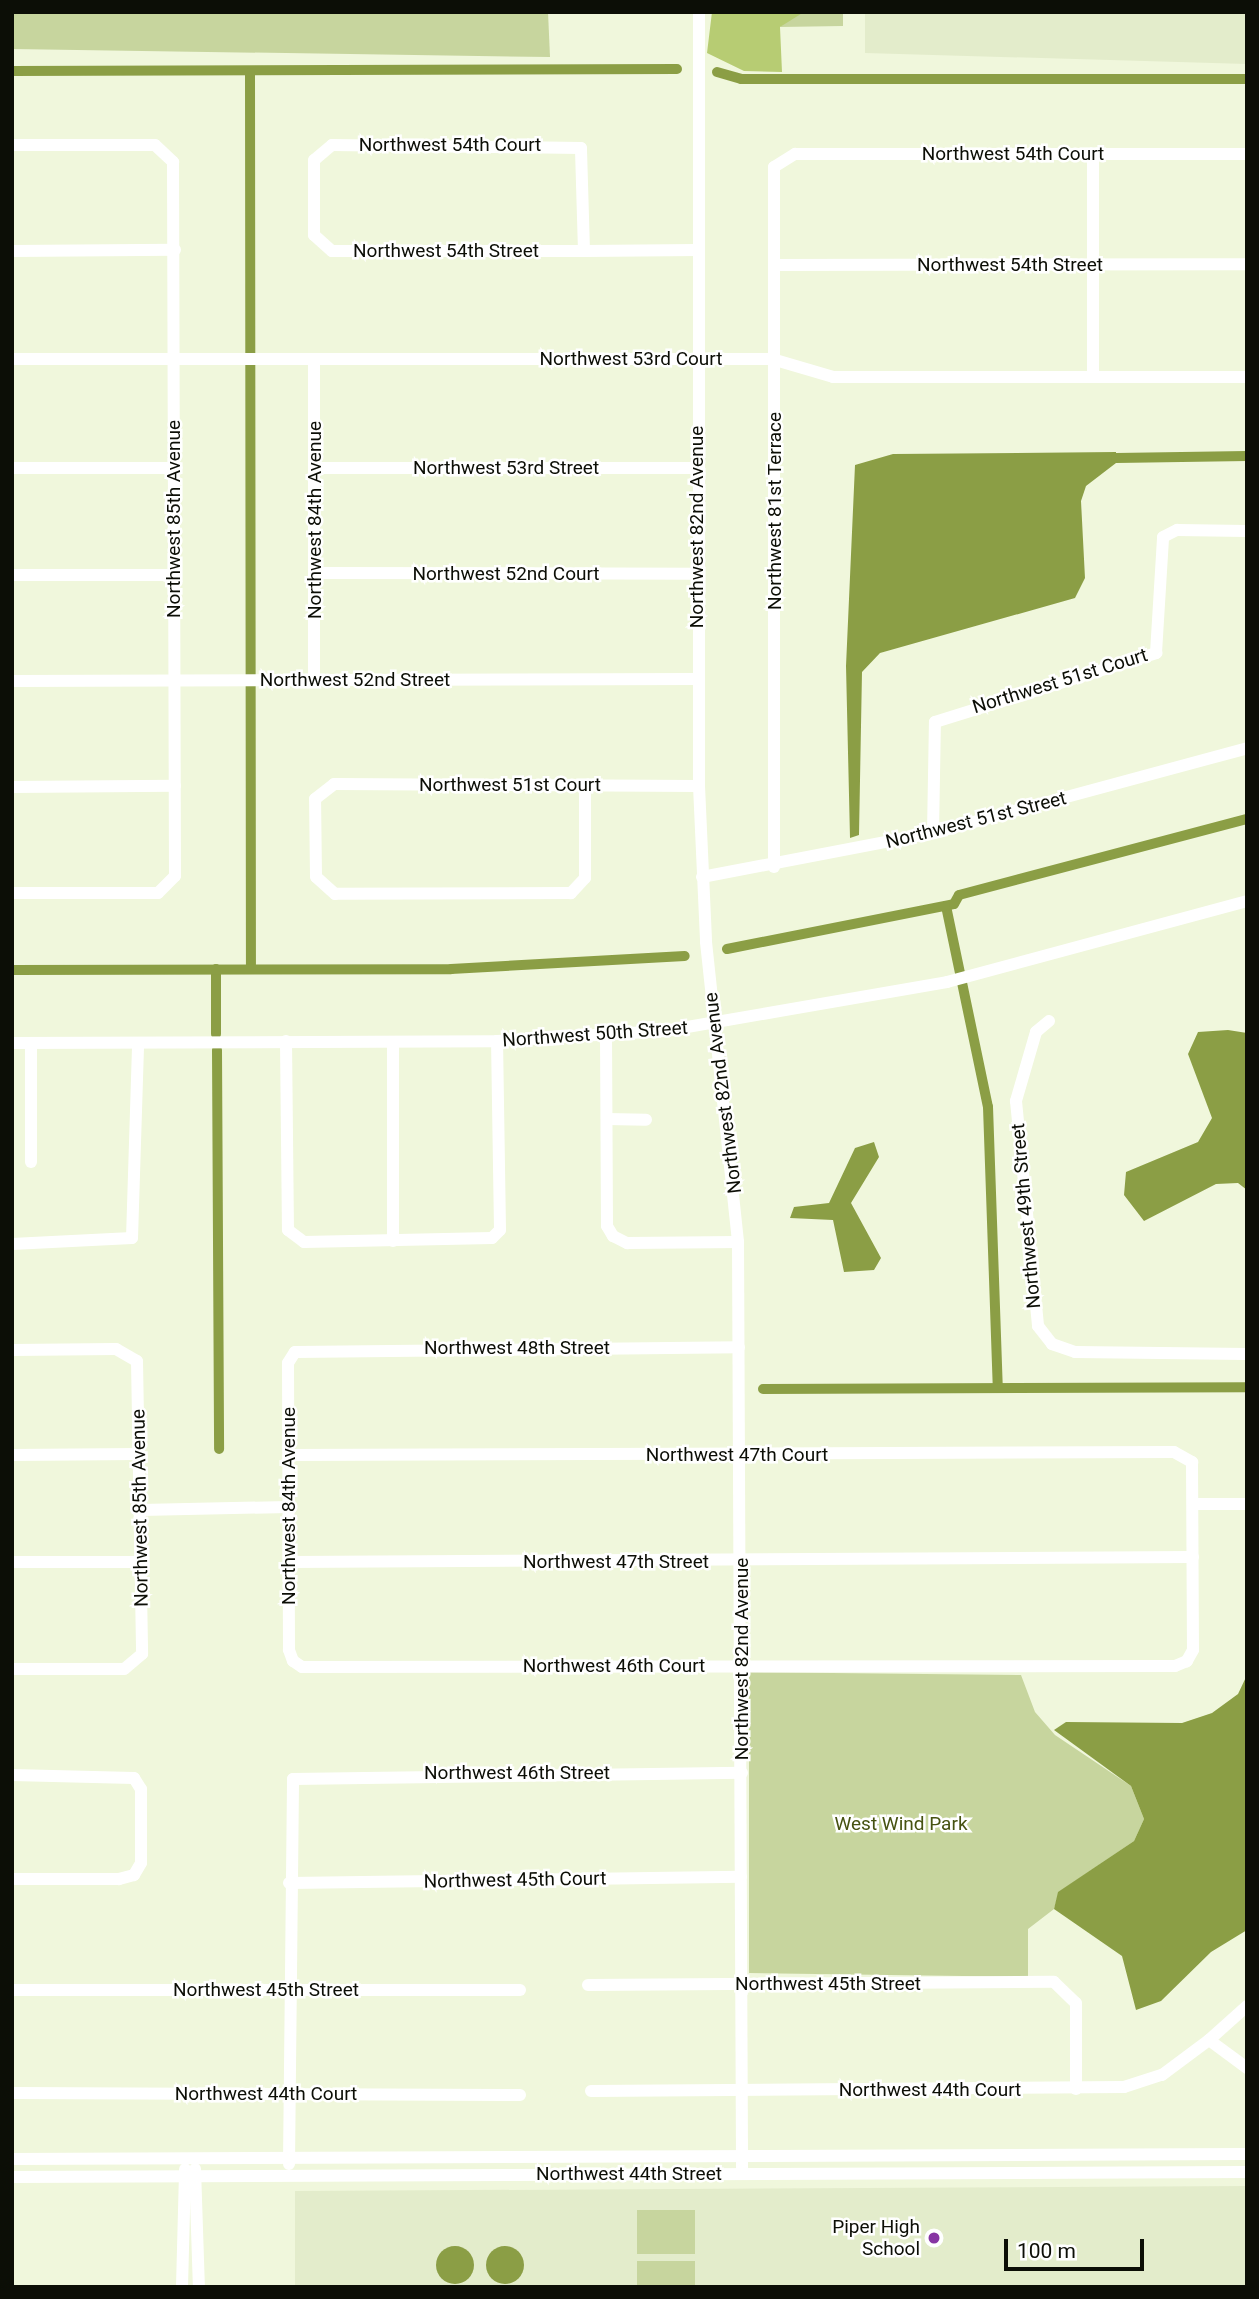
<!DOCTYPE html>
<style>
body{margin:0}
#map{position:relative;width:1259px;height:2299px;overflow:hidden;background:#f0f7dc;font-family:Roboto,sans-serif}
div>[style]{position:absolute}
.built>*{inset:0;background:#e3eccb}
.green>*{inset:0;background:#c7d59e}
.forest>*{inset:0;background:#b7cc73}
.water>*{inset:0;background:#8b9e45}
.round{border-radius:50%}
.canal>*{height:10px;margin:-5px;padding:0 5px;transform-origin:5px;border-radius:5px;background:#8b9e45}
.minor>*{height:12px;margin:-6px;padding:0 6px;transform-origin:6px;border-radius:6px;background:#fff}
.dots>*{width:19px;height:19px;translate:-50% -50%;box-sizing:border-box;border:4px solid #fff;border-radius:50%}
span{translate:-50% -50%;white-space:nowrap;text-align:center;line-height:1.15;-webkit-text-stroke:5px #fff;paint-order:stroke}
.street-label{font-size:19px;color:#0c0e06}
.park-label{font-size:19px;color:#465211}
.poi-label{font-size:19px;color:#0c0e06}
.right{translate:-100% -50%;text-align:right}
.frame{position:absolute;inset:0;border:14px solid #0c0e06;pointer-events:none}
.scale{position:absolute;left:1004px;top:2239px;width:140px;height:32px;box-sizing:border-box;border:4px solid #0c0e06;border-top:0;padding-left:9px;font-size:21px;line-height:24px;white-space:nowrap;color:#0c0e06;-webkit-text-stroke:5px #fff;paint-order:stroke}
</style>
<div id="map">
<div class="built">
<i style="clip-path:polygon(865px 12px,1247px 12px,1247px 64px,865px 53px)"></i>
<i style="clip-path:polygon(1247px 2186px,1247px 2287px,295px 2287px,295px 2191px)"></i>
</div>
<div class="green">
<i style="clip-path:polygon(12px 12px,548px 12px,550px 57px,12px 49px)"></i>
<i style="clip-path:polygon(843px 12px,843px 26px,780px 27px,796px 13px)"></i>
<i style="clip-path:polygon(749px 1672px,1021px 1675px,1035px 1712px,1055px 1735px,1131px 1786px,1144px 1819px,1134px 1841px,1059px 1892px,1054px 1909px,1028px 1929px,1028px 1977px,749px 1973px)"></i>
<i style="clip-path:polygon(637px 2210px,695px 2210px,695px 2254px,637px 2254px)"></i>
<i style="clip-path:polygon(637px 2261px,695px 2261px,695px 2287px,637px 2287px)"></i>
</div>
<div class="forest">
<i style="clip-path:polygon(712px 12px,804px 12px,780px 27px,782px 72px,744px 71px,707px 53px)"></i>
</div>
<div class="water">
<i style="clip-path:polygon(1116px 452px,1116px 463px,1086px 486px,1081px 501px,1085px 578px,1075px 598px,880px 653px,862px 672px,859px 835px,850px 838px,846px 666px,855px 465px,893px 454px)"></i>
<i style="clip-path:polygon(1228px 1030px,1247px 1033px,1247px 1190px,1238px 1183px,1216px 1184px,1144px 1221px,1124px 1195px,1126px 1172px,1198px 1142px,1212px 1118px,1188px 1054px,1198px 1032px)"></i>
<i style="clip-path:polygon(874px 1142px,879px 1157px,851px 1203px,881px 1258px,874px 1270px,844px 1272px,833px 1220px,790px 1218px,794px 1207px,829px 1203px,855px 1148px)"></i>
<i style="clip-path:polygon(1247px 1675px,1247px 1930px,1211px 1952px,1161px 2001px,1136px 2010px,1122px 1956px,1054px 1909px,1058px 1892px,1134px 1841px,1144px 1819px,1131px 1786px,1054px 1730px,1066px 1722px,1182px 1723px,1212px 1713px,1238px 1694px)"></i>
<i class="round" style="left:486px;top:2246px;width:38px;height:38px"></i>
<i class="round" style="left:436px;top:2246px;width:38px;height:38px"></i>
</div>
<div class="canal">
<i style="left:12px;top:71px;width:665px;rotate:-0.17deg"></i>
<i style="left:717px;top:72px;width:25px;rotate:16deg"></i>
<i style="left:741px;top:79px;width:506px"></i>
<i style="left:250px;top:73px;width:896px;rotate:89.94deg"></i>
<i style="left:1116px;top:458px;width:131px;rotate:-0.9deg"></i>
<i style="left:946px;top:906px;width:205px;rotate:78.2deg"></i>
<i style="left:988px;top:1107px;width:281px;rotate:88deg"></i>
<i style="left:727px;top:949px;width:231px;rotate:-11.2deg"></i>
<i style="left:954px;top:904px;width:10px;rotate:-61deg"></i>
<i style="left:959px;top:895px;width:298px;rotate:-14.8deg"></i>
<i style="left:216px;top:969px;width:65px;rotate:90deg"></i>
<i style="left:12px;top:970px;width:439px;rotate:-0.1deg"></i>
<i style="left:451px;top:969px;width:234px;rotate:-3.2deg"></i>
<i style="left:217px;top:1050px;width:399px;rotate:89.7deg"></i>
<i style="left:763px;top:1389px;width:484px;rotate:-0.2deg"></i>
</div>
<div class="minor">
<i style="left:699px;top:12px;width:774px;rotate:90deg"></i>
<i style="left:699px;top:786px;width:156px;rotate:87.4deg"></i>
<i style="left:706px;top:942px;width:302px;rotate:83.9deg"></i>
<i style="left:738px;top:1242px;width:931px;rotate:89.75deg"></i>
<i style="left:12px;top:145px;width:143px"></i>
<i style="left:155px;top:145px;width:25px;rotate:43deg"></i>
<i style="left:173px;top:162px;width:714px;rotate:89.84deg"></i>
<i style="left:175px;top:876px;width:24px;rotate:135deg"></i>
<i style="left:158px;top:893px;width:146px;rotate:180deg"></i>
<i style="left:1093px;top:154px;width:222px;rotate:90deg"></i>
<i style="left:12px;top:251px;width:163px;rotate:-0.4deg"></i>
<i style="left:584px;top:251px;width:103px;rotate:-91.7deg"></i>
<i style="left:581px;top:148px;width:249px;rotate:-179.3deg"></i>
<i style="left:332px;top:145px;width:23px;rotate:140deg"></i>
<i style="left:314px;top:160px;width:75px;rotate:90deg"></i>
<i style="left:314px;top:235px;width:24px;rotate:42deg"></i>
<i style="left:332px;top:251px;width:252px"></i>
<i style="left:584px;top:251px;width:114px;rotate:-0.5deg"></i>
<i style="left:774px;top:265px;width:473px;rotate:-0.1deg"></i>
<i style="left:12px;top:359px;width:760px"></i>
<i style="left:772px;top:359px;width:64px;rotate:16.4deg"></i>
<i style="left:833px;top:377px;width:414px"></i>
<i style="left:12px;top:468px;width:162px"></i>
<i style="left:316px;top:468px;width:380px"></i>
<i style="left:315px;top:573px;width:383px;rotate:0.1deg"></i>
<i style="left:12px;top:575px;width:162px"></i>
<i style="left:314px;top:680px;width:321px;rotate:-90deg"></i>
<i style="left:12px;top:681px;width:686px;rotate:-0.17deg"></i>
<i style="left:585px;top:786px;width:92px;rotate:90deg"></i>
<i style="left:585px;top:878px;width:21px;rotate:133deg"></i>
<i style="left:571px;top:893px;width:236px;rotate:179.8deg"></i>
<i style="left:335px;top:894px;width:25px;rotate:-138deg"></i>
<i style="left:316px;top:877px;width:78px;rotate:-90.7deg"></i>
<i style="left:315px;top:799px;width:24px;rotate:-38deg"></i>
<i style="left:334px;top:784px;width:365px;rotate:0.3deg"></i>
<i style="left:12px;top:787px;width:163px;rotate:-0.4deg"></i>
<i style="left:933px;top:833px;width:111px;rotate:-89deg"></i>
<i style="left:935px;top:722px;width:232px;rotate:-17.3deg"></i>
<i style="left:1156px;top:653px;width:116px;rotate:-86.5deg"></i>
<i style="left:1163px;top:537px;width:16px;rotate:-27deg"></i>
<i style="left:1177px;top:530px;width:70px;rotate:0.8deg"></i>
<i style="left:774px;top:867px;width:700px;rotate:-90deg"></i>
<i style="left:774px;top:167px;width:25px;rotate:-32deg"></i>
<i style="left:795px;top:154px;width:452px"></i>
<i style="left:702px;top:877px;width:235px;rotate:-10.8deg"></i>
<i style="left:933px;top:833px;width:325px;rotate:-15.1deg"></i>
<i style="left:1049px;top:1021px;width:17px;rotate:140deg"></i>
<i style="left:1036px;top:1032px;width:72px;rotate:106.2deg"></i>
<i style="left:1016px;top:1101px;width:226px;rotate:84.4deg"></i>
<i style="left:1038px;top:1326px;width:23px;rotate:52deg"></i>
<i style="left:1052px;top:1344px;width:24px;rotate:19deg"></i>
<i style="left:1075px;top:1352px;width:172px;rotate:0.7deg"></i>
<i style="left:606px;top:1035px;width:191px;rotate:89.7deg"></i>
<i style="left:607px;top:1226px;width:12px;rotate:59deg"></i>
<i style="left:613px;top:1236px;width:16px;rotate:27deg"></i>
<i style="left:627px;top:1243px;width:111px;rotate:-0.5deg"></i>
<i style="left:286px;top:1041px;width:189px;rotate:89.4deg"></i>
<i style="left:288px;top:1230px;width:20px;rotate:37deg"></i>
<i style="left:304px;top:1242px;width:188px;rotate:-1.2deg"></i>
<i style="left:492px;top:1238px;width:11px;rotate:-45deg"></i>
<i style="left:500px;top:1230px;width:189px;rotate:-90.9deg"></i>
<i style="left:12px;top:1043px;width:485px;rotate:-0.2deg"></i>
<i style="left:497px;top:1041px;width:167px;rotate:-3.4deg"></i>
<i style="left:664px;top:1031px;width:287px;rotate:-9.8deg"></i>
<i style="left:947px;top:982px;width:311px;rotate:-15.1deg"></i>
<i style="left:31px;top:1043px;width:119px;rotate:90deg"></i>
<i style="left:607px;top:1119px;width:39px;rotate:1deg"></i>
<i style="left:393px;top:1241px;width:199px;rotate:-90deg"></i>
<i style="left:12px;top:1244px;width:120px;rotate:-2.9deg"></i>
<i style="left:132px;top:1238px;width:195px;rotate:-88.2deg"></i>
<i style="left:12px;top:1350px;width:104px;rotate:-0.6deg"></i>
<i style="left:116px;top:1349px;width:24px;rotate:30deg"></i>
<i style="left:137px;top:1361px;width:293px;rotate:89deg"></i>
<i style="left:142px;top:1654px;width:23px;rotate:140deg"></i>
<i style="left:124px;top:1669px;width:112px;rotate:180deg"></i>
<i style="left:12px;top:1455px;width:127px;rotate:-0.5deg"></i>
<i style="left:289px;top:1455px;width:885px;rotate:-0.19deg"></i>
<i style="left:1174px;top:1452px;width:21px;rotate:29deg"></i>
<i style="left:1192px;top:1462px;width:188px;rotate:89.7deg"></i>
<i style="left:1193px;top:1650px;width:13px;rotate:119deg"></i>
<i style="left:1187px;top:1661px;width:13px;rotate:157deg"></i>
<i style="left:1175px;top:1666px;width:873px;rotate:179.93deg"></i>
<i style="left:302px;top:1667px;width:11px;rotate:-146deg"></i>
<i style="left:293px;top:1661px;width:12px;rotate:-110deg"></i>
<i style="left:289px;top:1650px;width:287px;rotate:-90.2deg"></i>
<i style="left:288px;top:1363px;width:13px;rotate:-58deg"></i>
<i style="left:295px;top:1352px;width:444px;rotate:-0.6deg"></i>
<i style="left:1193px;top:1504px;width:54px"></i>
<i style="left:141px;top:1510px;width:148px;rotate:-1.2deg"></i>
<i style="left:12px;top:1562px;width:129px"></i>
<i style="left:290px;top:1562px;width:903px;rotate:-0.32deg"></i>
<i style="left:12px;top:1775px;width:122px;rotate:1.4deg"></i>
<i style="left:134px;top:1778px;width:13px;rotate:58deg"></i>
<i style="left:141px;top:1789px;width:74px;rotate:90deg"></i>
<i style="left:141px;top:1863px;width:14px;rotate:120deg"></i>
<i style="left:134px;top:1875px;width:16px;rotate:165deg"></i>
<i style="left:119px;top:1879px;width:107px;rotate:180deg"></i>
<i style="left:289px;top:1883px;width:452px;rotate:-0.8deg"></i>
<i style="left:588px;top:1985px;width:466px;rotate:-0.4deg"></i>
<i style="left:1054px;top:1982px;width:30px;rotate:44deg"></i>
<i style="left:1076px;top:2003px;width:86px;rotate:90deg"></i>
<i style="left:12px;top:1990px;width:508px"></i>
<i style="left:1209px;top:2040px;width:51px;rotate:-41.8deg"></i>
<i style="left:591px;top:2091px;width:533px;rotate:-0.43deg"></i>
<i style="left:1124px;top:2087px;width:40px;rotate:-18deg"></i>
<i style="left:1162px;top:2075px;width:59px;rotate:-36.7deg"></i>
<i style="left:1209px;top:2040px;width:47px;rotate:36.4deg"></i>
<i style="left:12px;top:2093px;width:508px;rotate:0.23deg"></i>
<i style="left:12px;top:2159px;width:1235px;rotate:-0.23deg"></i>
<i style="left:289px;top:2164px;width:385px;rotate:-89.4deg"></i>
<i style="left:293px;top:1779px;width:449px;rotate:-0.8deg"></i>
<i style="left:195px;top:2169px;width:118px;rotate:88.1deg"></i>
<i style="left:12px;top:2177px;width:1235px;rotate:-0.23deg"></i>
<i style="left:182px;top:2287px;width:118px;rotate:-88.5deg"></i>
</div>
<div class="dots">
<i style="left:934px;top:2238px;background:#8735a3"></i>
</div>
<div class="street-label">
<span style="left:450px;top:145px">Northwest 54th Court</span>
<span style="left:1013px;top:154px">Northwest 54th Court</span>
<span style="left:446px;top:251px">Northwest 54th Street</span>
<span style="left:1010px;top:265px">Northwest 54th Street</span>
<span style="left:631px;top:359px">Northwest 53rd Court</span>
<span style="left:506px;top:468px">Northwest 53rd Street</span>
<span style="left:775px;top:511px;rotate:-90deg">Northwest 81st Terrace</span>
<span style="left:174px;top:519px;rotate:-90deg">Northwest 85th Avenue</span>
<span style="left:315px;top:520px;rotate:-90deg">Northwest 84th Avenue</span>
<span style="left:697px;top:527px;rotate:-90deg">Northwest 82nd Avenue</span>
<span style="left:506px;top:574px">Northwest 52nd Court</span>
<span style="left:355px;top:680px">Northwest 52nd Street</span>
<span style="left:1060px;top:681px;rotate:-17deg">Northwest 51st Court</span>
<span style="left:510px;top:785px">Northwest 51st Court</span>
<span style="left:976px;top:820px;rotate:-14deg">Northwest 51st Street</span>
<span style="left:595px;top:1034px;rotate:-4deg">Northwest 50th Street</span>
<span style="left:723px;top:1093px;rotate:-97deg">Northwest 82nd Avenue</span>
<span style="left:1026px;top:1216px;rotate:-95deg">Northwest 49th Street</span>
<span style="left:517px;top:1348px">Northwest 48th Street</span>
<span style="left:737px;top:1455px">Northwest 47th Court</span>
<span style="left:289px;top:1506px;rotate:-90deg">Northwest 84th Avenue</span>
<span style="left:140px;top:1508px;rotate:-91deg">Northwest 85th Avenue</span>
<span style="left:616px;top:1562px">Northwest 47th Street</span>
<span style="left:742px;top:1659px;rotate:-90deg">Northwest 82nd Avenue</span>
<span style="left:614px;top:1666px">Northwest 46th Court</span>
<span style="left:517px;top:1773px">Northwest 46th Street</span>
<span style="left:515px;top:1880px;rotate:-1deg">Northwest 45th Court</span>
<span style="left:828px;top:1984px">Northwest 45th Street</span>
<span style="left:266px;top:1990px">Northwest 45th Street</span>
<span style="left:930px;top:2090px">Northwest 44th Court</span>
<span style="left:266px;top:2094px">Northwest 44th Court</span>
<span style="left:629px;top:2174px">Northwest 44th Street</span>
</div>
<div class="park-label">
<span style="left:901px;top:1824px">West Wind Park</span>
</div>
<div class="poi-label">
<span class="right" style="left:920px;top:2238px">Piper High<br>School</span>
</div>
<div class="frame"></div>
<div class="scale">100 m</div>
</div>
